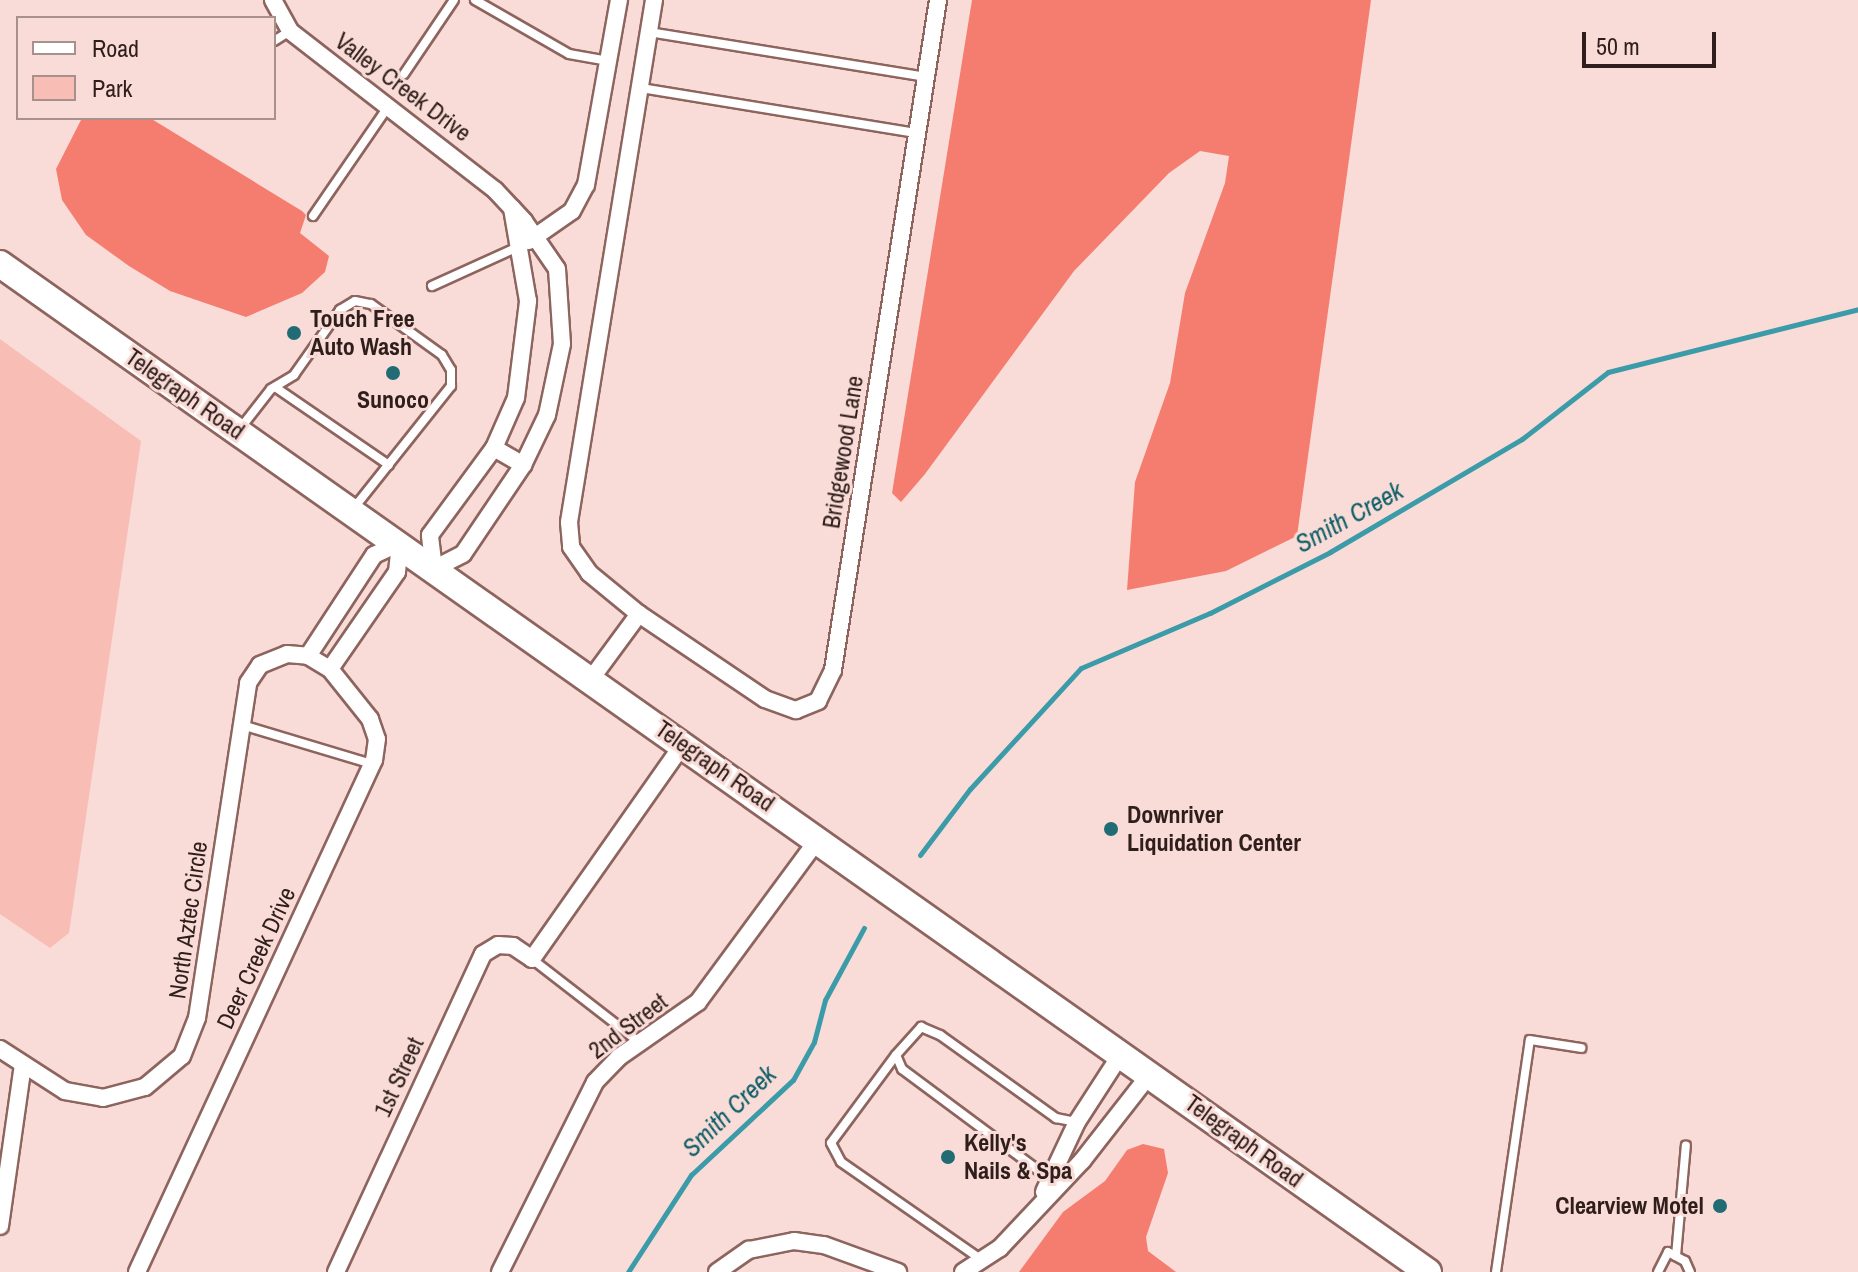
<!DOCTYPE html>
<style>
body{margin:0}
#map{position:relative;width:1858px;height:1272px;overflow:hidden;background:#f9dcd7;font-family:"Archivo Narrow",sans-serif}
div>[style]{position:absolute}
.green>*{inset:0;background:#f8beb6}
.forest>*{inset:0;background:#f57d70}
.stream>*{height:5px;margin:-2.5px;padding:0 2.5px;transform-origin:2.5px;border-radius:2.5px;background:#3c9ba8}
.roads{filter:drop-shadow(2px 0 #8e645e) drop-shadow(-2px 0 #8e645e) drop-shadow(0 2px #8e645e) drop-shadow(0 -2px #8e645e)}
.lane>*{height:8px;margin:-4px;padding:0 4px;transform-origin:4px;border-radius:4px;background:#fff}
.street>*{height:16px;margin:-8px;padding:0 8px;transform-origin:8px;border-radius:8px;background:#fff}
.primary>*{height:26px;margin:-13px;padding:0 13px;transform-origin:13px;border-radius:13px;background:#fff}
.dots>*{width:22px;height:22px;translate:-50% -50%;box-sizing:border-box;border:4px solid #f9dcd7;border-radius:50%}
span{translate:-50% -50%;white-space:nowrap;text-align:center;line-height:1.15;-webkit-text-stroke:6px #f9dcd7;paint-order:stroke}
.street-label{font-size:24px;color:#2f1e1b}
.poi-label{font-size:24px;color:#2f1e1b;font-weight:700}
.left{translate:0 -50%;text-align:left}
.right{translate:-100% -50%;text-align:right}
.water-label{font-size:26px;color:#105f68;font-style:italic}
.legend{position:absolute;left:16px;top:16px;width:260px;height:104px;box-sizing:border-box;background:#f9dcd7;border:2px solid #a8908c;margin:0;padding:10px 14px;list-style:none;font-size:24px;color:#2f1e1b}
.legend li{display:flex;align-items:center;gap:16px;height:40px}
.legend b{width:40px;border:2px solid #a8908c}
.scale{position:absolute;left:1582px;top:32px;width:134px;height:36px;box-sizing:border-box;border:4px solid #2f1e1b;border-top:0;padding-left:10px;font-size:24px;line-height:28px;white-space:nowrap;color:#2f1e1b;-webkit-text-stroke:6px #f9dcd7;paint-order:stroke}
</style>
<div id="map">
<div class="green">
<i style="clip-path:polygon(0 339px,141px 441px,69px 933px,50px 948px,0 914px)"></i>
</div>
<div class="forest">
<i style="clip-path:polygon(972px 0,1371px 0,1297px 536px,1226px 571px,1127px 590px,1135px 482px,1170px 383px,1185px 293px,1225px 183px,1229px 156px,1200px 151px,1169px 173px,1074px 271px,925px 474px,901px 502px,892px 493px)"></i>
<i style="clip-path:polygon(82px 118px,150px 118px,302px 211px,306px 215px,300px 233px,329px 256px,325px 272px,302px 293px,246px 317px,170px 291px,129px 266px,86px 235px,62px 200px,56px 169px)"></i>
<i style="clip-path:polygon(1143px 1144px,1164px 1149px,1168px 1173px,1146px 1237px,1148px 1251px,1176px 1272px,1019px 1272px,1063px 1212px,1105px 1181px,1127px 1150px)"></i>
</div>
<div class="stream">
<i style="left:920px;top:855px;width:83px;rotate:-52.9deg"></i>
<i style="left:970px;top:789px;width:164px;rotate:-47.5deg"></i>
<i style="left:1081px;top:668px;width:140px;rotate:-23.1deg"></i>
<i style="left:1210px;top:613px;width:135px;rotate:-26.9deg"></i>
<i style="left:1330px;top:552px;width:223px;rotate:-30.5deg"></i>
<i style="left:1522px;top:439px;width:109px;rotate:-37.9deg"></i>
<i style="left:1608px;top:372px;width:258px;rotate:-14.1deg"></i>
<i style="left:628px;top:1272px;width:116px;rotate:-57deg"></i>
<i style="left:691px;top:1175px;width:139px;rotate:-43deg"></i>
<i style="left:793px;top:1080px;width:43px;rotate:-61.1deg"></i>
<i style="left:814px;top:1042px;width:43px;rotate:-75.3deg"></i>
<i style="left:825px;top:1000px;width:82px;rotate:-61.6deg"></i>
</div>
<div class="roads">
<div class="lane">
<i style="left:475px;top:0;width:108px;rotate:29.9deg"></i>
<i style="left:569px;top:54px;width:40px;rotate:10deg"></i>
<i style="left:649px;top:32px;width:281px;rotate:9.2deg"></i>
<i style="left:274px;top:41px;width:19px;rotate:-32deg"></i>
<i style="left:404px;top:74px;width:89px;rotate:-56deg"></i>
<i style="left:641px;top:88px;width:280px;rotate:9.3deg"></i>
<i style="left:313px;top:216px;width:132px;rotate:-55.5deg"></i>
<i style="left:432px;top:286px;width:94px;rotate:-24.4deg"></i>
<i style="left:275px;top:387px;width:138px;rotate:34.4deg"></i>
<i style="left:239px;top:430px;width:52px;rotate:-52deg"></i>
<i style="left:271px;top:389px;width:27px;rotate:-31deg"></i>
<i style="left:294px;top:375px;width:80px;rotate:-54.7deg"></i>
<i style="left:340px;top:310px;width:17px;rotate:-31deg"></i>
<i style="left:355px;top:301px;width:16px;rotate:11deg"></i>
<i style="left:371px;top:304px;width:87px;rotate:35.7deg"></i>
<i style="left:442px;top:355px;width:17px;rotate:59deg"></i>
<i style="left:451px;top:370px;width:16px;rotate:90deg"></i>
<i style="left:451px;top:386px;width:156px;rotate:128.5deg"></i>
<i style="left:242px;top:725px;width:136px;rotate:16.7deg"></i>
<i style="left:532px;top:959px;width:135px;rotate:37.8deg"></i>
<i style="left:896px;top:1055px;width:109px;rotate:126.5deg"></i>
<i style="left:831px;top:1143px;width:21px;rotate:62deg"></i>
<i style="left:841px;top:1162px;width:172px;rotate:34.8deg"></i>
<i style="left:1050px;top:1179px;width:184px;rotate:-143.4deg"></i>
<i style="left:902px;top:1069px;width:15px;rotate:-113deg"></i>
<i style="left:896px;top:1055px;width:38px;rotate:-48deg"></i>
<i style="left:921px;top:1027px;width:21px;rotate:23deg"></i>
<i style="left:940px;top:1035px;width:143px;rotate:35.6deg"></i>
<i style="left:1056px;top:1118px;width:20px;rotate:11deg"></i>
<i style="left:1676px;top:1256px;width:111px;rotate:-84.9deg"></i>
<i style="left:1496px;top:1272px;width:234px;rotate:-81.7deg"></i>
<i style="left:1530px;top:1040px;width:52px;rotate:8.9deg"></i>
<i style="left:1658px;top:1272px;width:22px;rotate:-63deg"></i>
<i style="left:1668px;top:1252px;width:19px;rotate:28deg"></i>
<i style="left:1685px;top:1261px;width:12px;rotate:66deg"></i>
</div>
<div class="street">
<i style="left:273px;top:0;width:35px;rotate:61deg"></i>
<i style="left:290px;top:31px;width:259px;rotate:37.8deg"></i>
<i style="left:495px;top:190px;width:25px;rotate:47deg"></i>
<i style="left:512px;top:208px;width:18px;rotate:47deg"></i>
<i style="left:524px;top:221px;width:58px;rotate:55.5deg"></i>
<i style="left:557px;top:269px;width:75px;rotate:86.2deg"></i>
<i style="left:562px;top:344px;width:73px;rotate:101.9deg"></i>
<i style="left:547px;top:415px;width:55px;rotate:115.6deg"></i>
<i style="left:523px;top:465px;width:107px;rotate:124deg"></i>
<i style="left:463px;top:554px;width:33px;rotate:153deg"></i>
<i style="left:434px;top:569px;width:34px;rotate:-97deg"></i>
<i style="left:430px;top:535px;width:108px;rotate:-53.7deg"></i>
<i style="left:494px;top:448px;width:55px;rotate:-66.3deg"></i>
<i style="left:516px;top:398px;width:98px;rotate:-82.9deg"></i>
<i style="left:528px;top:301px;width:94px;rotate:-99.8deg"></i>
<i style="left:654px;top:0;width:529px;rotate:99.25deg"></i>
<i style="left:569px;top:522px;width:25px;rotate:85deg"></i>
<i style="left:571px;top:547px;width:32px;rotate:55deg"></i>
<i style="left:589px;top:573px;width:65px;rotate:39.4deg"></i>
<i style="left:639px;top:614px;width:152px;rotate:34deg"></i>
<i style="left:765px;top:699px;width:33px;rotate:20deg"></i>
<i style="left:796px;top:710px;width:24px;rotate:-22deg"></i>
<i style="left:818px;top:701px;width:34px;rotate:-64deg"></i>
<i style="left:833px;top:670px;width:678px;rotate:-81.09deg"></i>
<i style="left:529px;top:241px;width:52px;rotate:-34.9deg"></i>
<i style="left:572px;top:211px;width:30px;rotate:-62deg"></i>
<i style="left:586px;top:185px;width:188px;rotate:-79.9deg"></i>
<i style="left:494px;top:448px;width:34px;rotate:30deg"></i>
<i style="left:308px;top:656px;width:121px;rotate:-56.8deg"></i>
<i style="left:374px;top:555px;width:29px;rotate:-25deg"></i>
<i style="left:330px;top:669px;width:118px;rotate:-55.4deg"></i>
<i style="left:397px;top:572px;width:29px;rotate:-84deg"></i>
<i style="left:591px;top:679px;width:81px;rotate:-53.6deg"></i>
<i style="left:0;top:1049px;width:77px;rotate:32.9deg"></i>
<i style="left:65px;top:1091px;width:39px;rotate:10deg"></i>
<i style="left:103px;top:1098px;width:43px;rotate:-14.7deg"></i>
<i style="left:145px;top:1087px;width:48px;rotate:-40deg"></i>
<i style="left:182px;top:1056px;width:41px;rotate:-68.5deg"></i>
<i style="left:197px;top:1018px;width:339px;rotate:-81.3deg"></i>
<i style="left:248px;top:683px;width:22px;rotate:-56deg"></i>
<i style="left:260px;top:665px;width:29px;rotate:-22deg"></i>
<i style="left:287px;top:654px;width:21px;rotate:5deg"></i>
<i style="left:308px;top:656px;width:26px;rotate:31deg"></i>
<i style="left:330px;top:669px;width:64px;rotate:51.3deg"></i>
<i style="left:370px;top:719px;width:21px;rotate:71deg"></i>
<i style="left:377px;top:739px;width:21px;rotate:98deg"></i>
<i style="left:374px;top:760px;width:564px;rotate:114.84deg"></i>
<i style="left:1044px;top:1192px;width:77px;rotate:-64.8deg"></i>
<i style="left:1077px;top:1122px;width:81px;rotate:-57.1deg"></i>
<i style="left:0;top:1226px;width:163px;rotate:-81.9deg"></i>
<i style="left:336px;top:1272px;width:350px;rotate:-65.2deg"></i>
<i style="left:483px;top:954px;width:17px;rotate:-31deg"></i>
<i style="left:498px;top:945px;width:15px;rotate:4deg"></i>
<i style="left:513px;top:946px;width:23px;rotate:34deg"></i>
<i style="left:532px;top:959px;width:263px;rotate:-54.9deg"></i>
<i style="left:500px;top:1272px;width:212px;rotate:-63.4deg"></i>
<i style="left:595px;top:1082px;width:35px;rotate:-46deg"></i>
<i style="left:619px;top:1057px;width:96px;rotate:-34.8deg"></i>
<i style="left:698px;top:1002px;width:202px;rotate:-53.6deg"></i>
<i style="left:717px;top:1272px;width:39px;rotate:-35deg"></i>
<i style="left:749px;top:1250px;width:46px;rotate:-11.3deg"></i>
<i style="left:794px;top:1241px;width:30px;rotate:8deg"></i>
<i style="left:824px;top:1245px;width:79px;rotate:20deg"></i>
<i style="left:963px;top:1272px;width:44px;rotate:-33deg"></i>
<i style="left:1000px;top:1248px;width:120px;rotate:-46.7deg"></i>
<i style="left:1082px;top:1161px;width:110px;rotate:-52deg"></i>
</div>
<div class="primary">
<i style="left:0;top:264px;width:1748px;rotate:35.22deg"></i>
</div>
</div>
<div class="dots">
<i style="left:294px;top:333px;background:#216b75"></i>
<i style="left:393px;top:373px;background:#216b75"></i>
<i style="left:1111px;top:829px;background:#216b75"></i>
<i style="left:948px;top:1157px;background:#216b75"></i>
<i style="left:1720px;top:1206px;background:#216b75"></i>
</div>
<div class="street-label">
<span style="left:403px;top:87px;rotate:37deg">Valley Creek Drive</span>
<span style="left:185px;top:394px;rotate:35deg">Telegraph Road</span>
<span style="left:843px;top:452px;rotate:-81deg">Bridgewood Lane</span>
<span style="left:715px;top:766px;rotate:35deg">Telegraph Road</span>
<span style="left:188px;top:920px;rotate:-82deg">North Aztec Circle</span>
<span style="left:256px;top:958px;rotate:-65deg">Deer Creek Drive</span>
<span style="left:628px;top:1026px;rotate:-37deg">2nd Street</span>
<span style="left:399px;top:1077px;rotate:-65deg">1st Street</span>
<span style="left:1244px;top:1141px;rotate:36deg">Telegraph Road</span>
</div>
<div class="poi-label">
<span class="left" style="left:310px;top:333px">Touch Free<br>Auto Wash</span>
<span style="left:393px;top:400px">Sunoco</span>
<span class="left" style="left:1127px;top:829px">Downriver<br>Liquidation Center</span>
<span class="left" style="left:964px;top:1157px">Kelly's<br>Nails &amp; Spa</span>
<span class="right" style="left:1704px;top:1206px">Clearview Motel</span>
</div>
<div class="water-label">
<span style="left:1349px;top:517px;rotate:-29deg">Smith Creek</span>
<span style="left:729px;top:1111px;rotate:-44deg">Smith Creek</span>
</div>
<ul class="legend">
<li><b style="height:10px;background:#fff"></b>Road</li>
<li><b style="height:22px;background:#f8beb6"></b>Park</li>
</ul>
<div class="scale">50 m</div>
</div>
